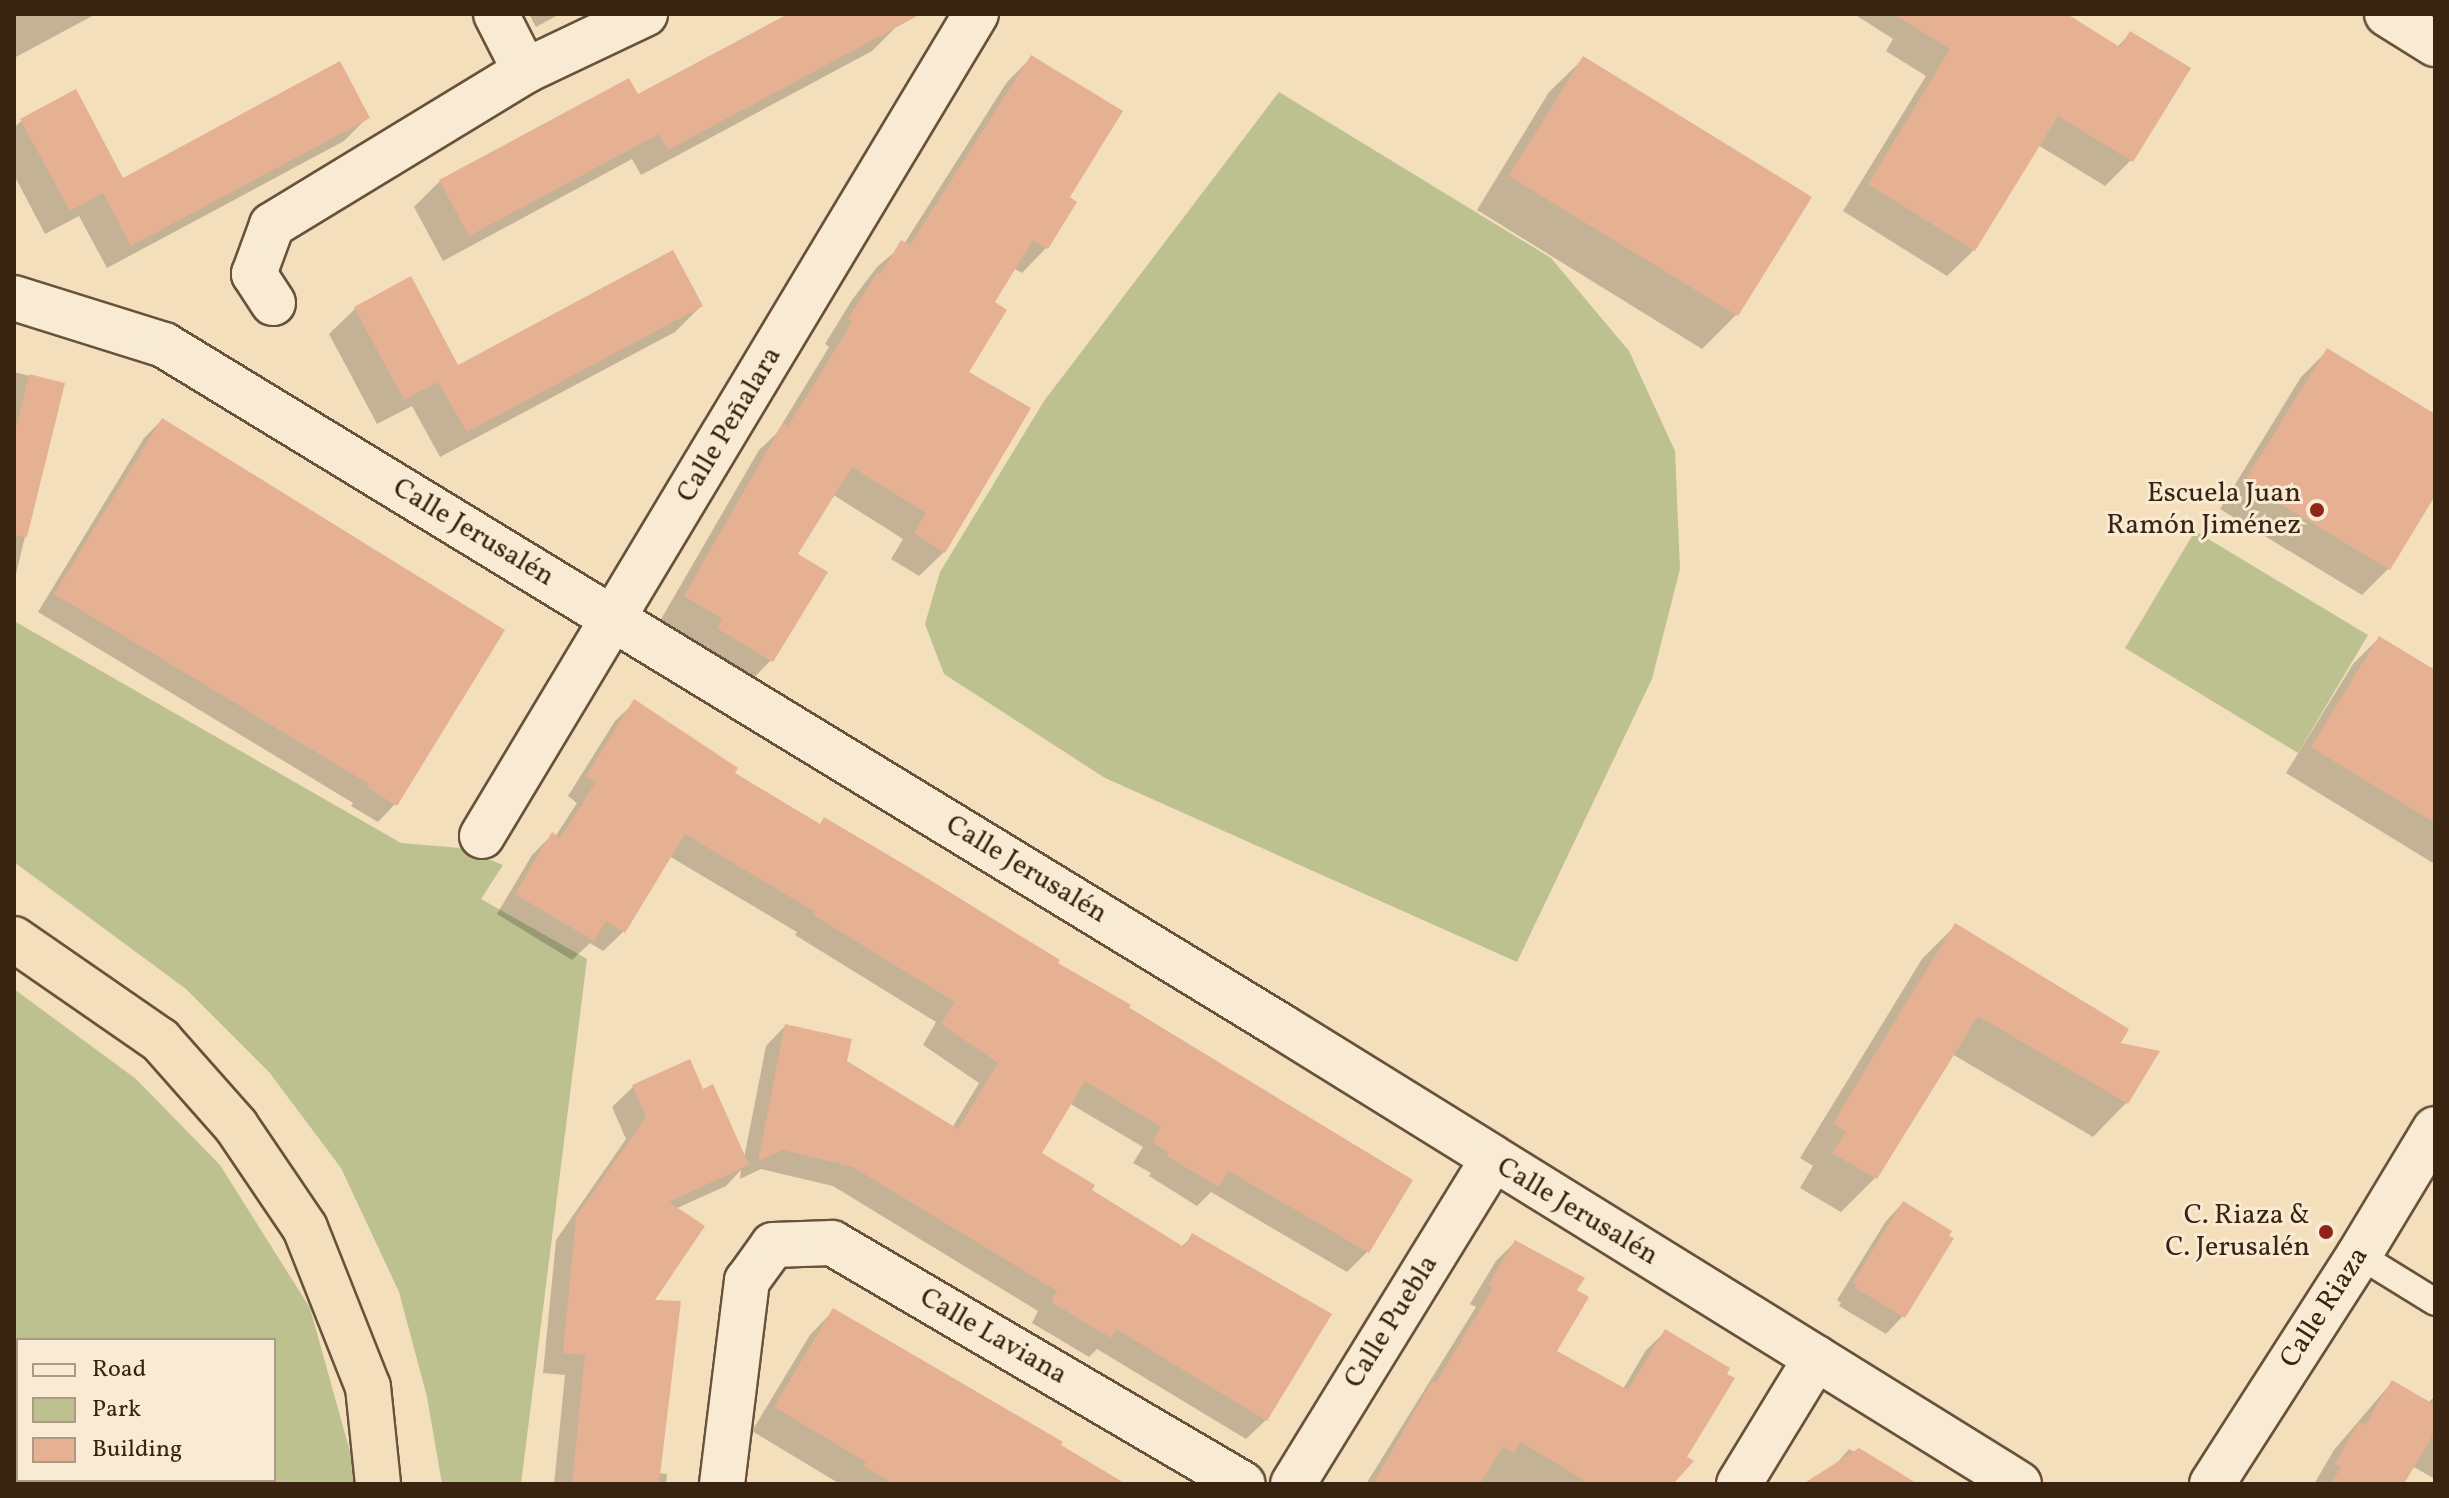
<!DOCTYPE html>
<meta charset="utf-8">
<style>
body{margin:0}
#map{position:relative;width:2449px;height:1498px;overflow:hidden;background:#f4dfbc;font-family:Vollkorn,serif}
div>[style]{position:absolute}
.green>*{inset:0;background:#bdc18f}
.shadow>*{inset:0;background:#0003}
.building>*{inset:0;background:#e6b192}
.roads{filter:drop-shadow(2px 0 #68523c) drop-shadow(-2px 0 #68523c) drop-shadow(0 2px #68523c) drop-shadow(0 -2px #68523c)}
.service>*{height:26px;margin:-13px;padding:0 13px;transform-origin:13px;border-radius:13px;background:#f8ead3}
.minor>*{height:44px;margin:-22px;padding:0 22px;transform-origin:22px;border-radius:22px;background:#f8ead3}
.tertiary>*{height:44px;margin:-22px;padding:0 22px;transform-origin:22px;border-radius:22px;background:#f8ead3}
.trunk>*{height:44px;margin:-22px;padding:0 22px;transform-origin:22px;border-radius:22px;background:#f4dfbc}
.dots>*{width:22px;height:22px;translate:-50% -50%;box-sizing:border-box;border:4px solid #f8ead3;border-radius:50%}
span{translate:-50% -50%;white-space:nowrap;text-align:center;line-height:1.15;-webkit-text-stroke:6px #f8ead3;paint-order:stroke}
.street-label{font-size:28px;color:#392311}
.poi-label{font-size:28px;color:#392311}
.right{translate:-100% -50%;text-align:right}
.frame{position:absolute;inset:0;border:16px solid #392311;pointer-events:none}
.legend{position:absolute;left:16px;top:1338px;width:260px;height:144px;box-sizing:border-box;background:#f8ead3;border:2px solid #ac9a85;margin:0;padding:10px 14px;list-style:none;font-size:24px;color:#392311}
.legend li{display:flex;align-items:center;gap:16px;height:40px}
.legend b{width:40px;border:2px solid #ac9a85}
</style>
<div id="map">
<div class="green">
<i style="clip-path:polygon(1279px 92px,1551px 258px,1629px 351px,1675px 451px,1680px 569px,1652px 679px,1517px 962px,1105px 778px,944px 674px,925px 624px,940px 572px,1044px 401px)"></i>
<i style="clip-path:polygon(2195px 531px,2368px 635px,2298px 753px,2125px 648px)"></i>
<i style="clip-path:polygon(14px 621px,401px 843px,460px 848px,503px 865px,481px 899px,587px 959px,521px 1484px,442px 1484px,427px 1397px,399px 1292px,341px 1168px,269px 1072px,186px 989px,14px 862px)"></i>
<i style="clip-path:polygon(evenodd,14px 989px,136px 1079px,220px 1165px,310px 1308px,359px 1484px,14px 1484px,14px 989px,18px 1340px,274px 1340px,274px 1480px,18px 1480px,18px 1340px)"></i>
</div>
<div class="shadow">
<i style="clip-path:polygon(14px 14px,96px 14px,14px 58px)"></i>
<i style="clip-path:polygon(529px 14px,560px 14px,536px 27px)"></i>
<i style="clip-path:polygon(792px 14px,892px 14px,898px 25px,872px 51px,641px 175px,632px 159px,443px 261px,414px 207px,440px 181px,637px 97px)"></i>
<i style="clip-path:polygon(1854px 14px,2063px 14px,2117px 47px,2131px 33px,2131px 160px,2105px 186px,2038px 145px,1974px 250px,1947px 276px,1843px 211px,1926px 76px,1886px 51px,1893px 39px)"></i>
<i style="clip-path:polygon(1032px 57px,1068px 198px,1074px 202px,1046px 248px,1022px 273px,1013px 268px,992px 302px,967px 372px,944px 552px,919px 576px,891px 559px,903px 539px,832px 494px,796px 555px,771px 660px,747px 685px,694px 653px,699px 645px,660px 621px,759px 450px,776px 434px,829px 347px,825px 344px,852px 300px,877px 267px,904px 244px,1007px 82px)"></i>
<i style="clip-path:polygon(1583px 59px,1809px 197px,1736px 315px,1702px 349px,1477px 210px,1549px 92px)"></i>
<i style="clip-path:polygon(368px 117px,344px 141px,107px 268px,79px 216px,45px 234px,14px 175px,14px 128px,21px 121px,122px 180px)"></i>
<i style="clip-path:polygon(701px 306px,675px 332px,440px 457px,412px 406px,377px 424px,329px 334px,356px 308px,458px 368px)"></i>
<i style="clip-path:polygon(2327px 351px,2435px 416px,2435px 492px,2388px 569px,2362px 595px,2220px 509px,2301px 377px)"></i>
<i style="clip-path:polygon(14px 372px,62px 384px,14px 582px)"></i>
<i style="clip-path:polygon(162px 420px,395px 804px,378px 822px,351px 806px,353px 803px,38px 612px,144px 438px)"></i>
<i style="clip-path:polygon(2379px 638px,2435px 672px,2433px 863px,2286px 773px,2353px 664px)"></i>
<i style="clip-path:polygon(635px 702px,732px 774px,1056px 963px,1411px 1180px,1367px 1252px,1347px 1272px,1211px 1192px,1197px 1206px,1149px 1176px,1151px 1173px,1133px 1163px,1143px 1147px,1069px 1103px,1040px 1153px,1089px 1191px,1181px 1247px,1193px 1236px,1266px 1420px,1246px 1439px,1097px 1349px,1089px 1357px,1032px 1323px,1038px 1311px,833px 1186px,761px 1169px,740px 1179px,741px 1170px,726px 1186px,675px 1209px,651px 1301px,658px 1473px,667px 1474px,666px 1484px,554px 1484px,565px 1375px,543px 1373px,556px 1240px,626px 1139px,612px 1107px,633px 1087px,702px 1092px,744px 1158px,766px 1046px,785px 1026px,952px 1128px,979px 1083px,923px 1045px,936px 1022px,795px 935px,797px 932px,669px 856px,623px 932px,603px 951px,590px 943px,572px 960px,497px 914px,532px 855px,552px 835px,555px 837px,577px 803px,568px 796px,615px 721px)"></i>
<i style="clip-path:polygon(1956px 925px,2118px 1045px,2157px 1052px,2126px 1103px,2093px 1137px,1952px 1054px,1875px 1178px,1841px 1212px,1800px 1188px,1813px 1166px,1800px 1158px,1922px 959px)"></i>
<i style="clip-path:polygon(1903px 1203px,1903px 1316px,1886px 1334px,1839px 1306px,1841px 1303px,1837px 1300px,1886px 1221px)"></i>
<i style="clip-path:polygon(1515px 1242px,1574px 1290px,1554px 1351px,1623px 1389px,1646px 1350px,1665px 1332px,1670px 1484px,1366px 1484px,1476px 1307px,1470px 1304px,1496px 1261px)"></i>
<i style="clip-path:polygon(833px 1311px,1058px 1446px,1121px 1484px,840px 1484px,752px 1431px,810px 1335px)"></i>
<i style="clip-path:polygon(2392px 1382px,2428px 1403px,2435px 1396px,2435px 1479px,2412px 1466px,2402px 1484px,2314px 1484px,2334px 1450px)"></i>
<i style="clip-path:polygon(1849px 1449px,1856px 1453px,1911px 1484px,1819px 1484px)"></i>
</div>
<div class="building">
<i style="clip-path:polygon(788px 14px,921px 14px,668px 150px,659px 134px,469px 236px,439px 180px,629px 78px,638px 94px)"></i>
<i style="clip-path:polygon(1893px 14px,2067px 14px,2120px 47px,2130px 31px,2191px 68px,2133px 162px,2058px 116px,1975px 251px,1868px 184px,1950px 49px)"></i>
<i style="clip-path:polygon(1031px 55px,1123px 111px,1070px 197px,1077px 202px,1048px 249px,1033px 240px,995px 302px,1007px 310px,969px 372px,1031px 408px,945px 553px,914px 533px,926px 513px,852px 467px,798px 554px,828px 572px,773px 662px,717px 628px,722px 619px,684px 596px,783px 423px,788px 426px,852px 322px,848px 319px,877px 273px,880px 275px,901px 240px,910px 245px)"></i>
<i style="clip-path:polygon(1583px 56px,1812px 197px,1738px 316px,1509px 176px)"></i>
<i style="clip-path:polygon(340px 61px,370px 118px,131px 246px,103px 193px,70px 211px,20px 119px,76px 89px,123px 178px)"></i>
<i style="clip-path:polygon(673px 250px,703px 306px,467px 432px,438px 382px,404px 400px,354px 307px,411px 276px,458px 365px)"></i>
<i style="clip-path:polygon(2327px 348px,2435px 414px,2435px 496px,2390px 570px,2244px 482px)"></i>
<i style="clip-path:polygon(29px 374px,65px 383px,27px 537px,14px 535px,14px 437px)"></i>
<i style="clip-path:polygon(162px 418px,505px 630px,397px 806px,367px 787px,369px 784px,54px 594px)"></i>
<i style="clip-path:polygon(2379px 636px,2435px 670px,2435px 823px,2311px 747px)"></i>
<i style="clip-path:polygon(634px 699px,738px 768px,735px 773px,820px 824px,824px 817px,917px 872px,1060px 960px,1058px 963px,1131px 1005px,1129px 1008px,1413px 1180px,1369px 1253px,1229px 1171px,1219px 1187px,1167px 1156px,1169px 1153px,1152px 1142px,1161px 1127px,1085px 1081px,1042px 1153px,1095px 1185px,1092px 1190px,1184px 1247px,1192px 1233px,1332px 1314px,1267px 1421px,1116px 1329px,1111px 1338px,1051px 1302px,1057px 1291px,853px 1167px,783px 1150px,758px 1161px,785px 1024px,852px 1039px,847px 1061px,958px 1129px,998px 1063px,941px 1024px,955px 1002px,813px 915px,815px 912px,685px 834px,625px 933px,606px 921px,594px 941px,515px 894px,552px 832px,560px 838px,596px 782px,586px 776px)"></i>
<i style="clip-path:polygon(1955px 923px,2129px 1029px,2121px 1043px,2160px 1051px,2128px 1104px,1978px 1016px,1877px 1179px,1832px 1153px,1846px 1132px,1833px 1123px)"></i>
<i style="clip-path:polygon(690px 1059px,703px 1089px,713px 1084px,749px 1165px,669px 1202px,705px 1226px,655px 1300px,681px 1301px,659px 1484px,572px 1484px,585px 1355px,563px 1353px,576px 1217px,646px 1117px,632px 1085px)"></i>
<i style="clip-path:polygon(1903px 1201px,1952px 1231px,1949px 1236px,1954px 1238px,1905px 1318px,1855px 1288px,1857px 1284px,1853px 1282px)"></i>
<i style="clip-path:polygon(1515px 1240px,1585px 1278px,1577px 1290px,1589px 1297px,1557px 1351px,1628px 1390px,1665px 1329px,1730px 1368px,1727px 1374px,1735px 1378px,1687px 1457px,1694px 1461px,1673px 1484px,1590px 1484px,1521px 1442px,1514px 1453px,1503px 1446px,1480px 1484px,1373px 1484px,1432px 1381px,1436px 1383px,1493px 1288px,1488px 1285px)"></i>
<i style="clip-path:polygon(833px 1308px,1063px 1442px,1061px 1445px,1126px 1484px,894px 1484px,863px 1466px,866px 1462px,774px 1407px)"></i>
<i style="clip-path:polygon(2392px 1380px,2435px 1405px,2435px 1431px,2404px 1484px,2331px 1484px,2341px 1467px,2335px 1464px,2359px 1422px,2365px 1425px)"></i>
<i style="clip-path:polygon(1859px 1448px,1918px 1484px,1803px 1484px)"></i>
</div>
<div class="roads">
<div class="service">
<i style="left:2359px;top:1255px;width:89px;rotate:31.7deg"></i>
</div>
<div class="minor">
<i style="left:496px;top:14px;width:64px;rotate:63deg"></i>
<i style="left:14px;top:298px;width:157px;rotate:17.4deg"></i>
<i style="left:164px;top:345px;width:1310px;rotate:31.38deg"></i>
<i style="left:1282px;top:1027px;width:867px;rotate:31.8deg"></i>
<i style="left:273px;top:303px;width:35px;rotate:-123deg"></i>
<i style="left:254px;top:274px;width:52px;rotate:-69.8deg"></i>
<i style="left:272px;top:225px;width:296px;rotate:-31.3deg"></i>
<i style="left:525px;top:71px;width:133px;rotate:-25.4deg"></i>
<i style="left:482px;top:836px;width:959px;rotate:-59deg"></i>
<i style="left:722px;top:1484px;width:205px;rotate:-83deg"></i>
<i style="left:747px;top:1281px;width:44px;rotate:-54.2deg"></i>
<i style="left:773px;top:1245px;width:59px;rotate:-1.9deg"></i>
<i style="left:832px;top:1243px;width:476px;rotate:30.4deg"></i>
<i style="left:1293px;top:1484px;width:380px;rotate:-58.4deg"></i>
<i style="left:1739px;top:1484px;width:148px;rotate:-58.6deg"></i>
<i style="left:2212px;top:1484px;width:272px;rotate:-57.3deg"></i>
<i style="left:2359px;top:1255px;width:147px;rotate:-58.9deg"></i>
</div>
<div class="tertiary">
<i style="left:2387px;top:14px;width:57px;rotate:32deg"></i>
</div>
<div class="trunk">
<i style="left:14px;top:939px;width:178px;rotate:34.7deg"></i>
<i style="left:160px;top:1040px;width:115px;rotate:48.5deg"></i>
<i style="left:236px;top:1126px;width:123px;rotate:55.9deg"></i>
<i style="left:305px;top:1228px;width:171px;rotate:68.4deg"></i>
<i style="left:368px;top:1387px;width:98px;rotate:84.1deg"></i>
</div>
</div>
<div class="dots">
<i style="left:2317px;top:510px;background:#8f2418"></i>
<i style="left:2326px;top:1232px;background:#8f2418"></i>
</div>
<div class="street-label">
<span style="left:730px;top:425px;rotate:-59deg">Calle Peñalara</span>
<span style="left:473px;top:533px;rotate:31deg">Calle Jerusalén</span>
<span style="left:1026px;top:870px;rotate:31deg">Calle Jerusalén</span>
<span style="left:1577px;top:1212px;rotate:31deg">Calle Jerusalén</span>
<span style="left:2325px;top:1308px;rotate:-57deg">Calle Riaza</span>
<span style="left:1392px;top:1322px;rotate:-58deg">Calle Puebla</span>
<span style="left:993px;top:1337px;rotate:30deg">Calle Laviana</span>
</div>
<div class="poi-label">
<span class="right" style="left:2301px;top:510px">Escuela Juan<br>Ramón Jiménez</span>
<span class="right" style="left:2310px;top:1232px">C. Riaza &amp;<br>C. Jerusalén</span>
</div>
<div class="frame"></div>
<ul class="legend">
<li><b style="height:10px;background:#f8ead3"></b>Road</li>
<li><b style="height:22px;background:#bdc18f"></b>Park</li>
<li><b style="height:22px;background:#e6b192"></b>Building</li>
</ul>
</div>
